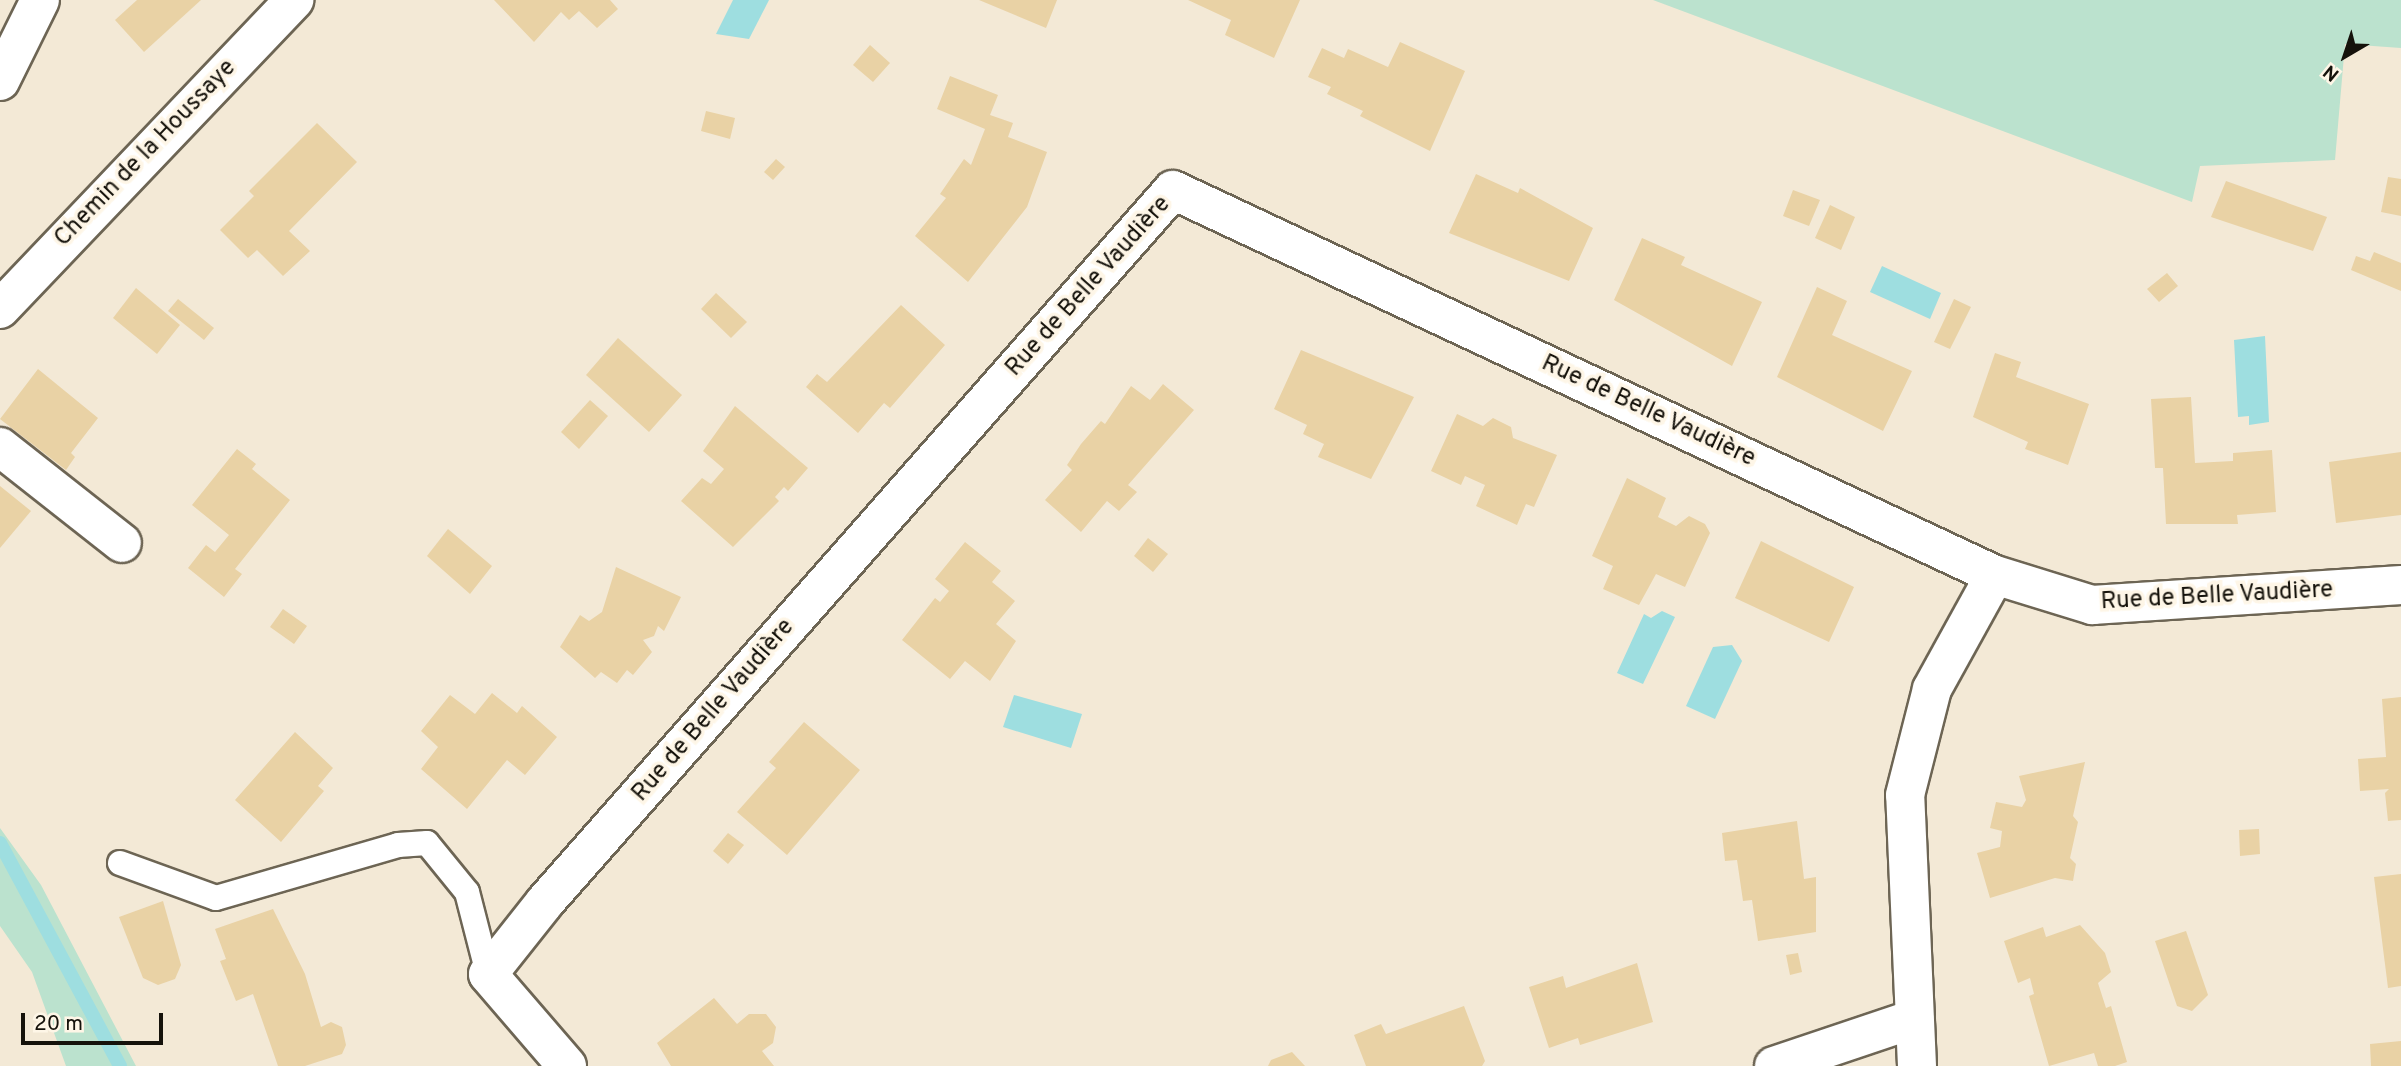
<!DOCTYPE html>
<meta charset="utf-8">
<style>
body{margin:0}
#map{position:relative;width:2401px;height:1066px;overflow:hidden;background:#f3e9d6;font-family:Overpass,sans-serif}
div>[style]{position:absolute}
.green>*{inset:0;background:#bbe2ce}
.water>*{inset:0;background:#9edee0}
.stream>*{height:14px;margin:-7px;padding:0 7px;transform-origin:7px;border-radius:7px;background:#9edee0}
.building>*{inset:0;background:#e9d2a5}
.roads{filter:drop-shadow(2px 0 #6d6554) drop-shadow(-2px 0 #6d6554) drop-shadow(0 2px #6d6554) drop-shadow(0 -2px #6d6554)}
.service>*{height:24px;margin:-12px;padding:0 12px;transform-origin:12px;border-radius:12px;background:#fff}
.minor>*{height:38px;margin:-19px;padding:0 19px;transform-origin:19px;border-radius:19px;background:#fff}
.tertiary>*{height:38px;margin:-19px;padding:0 19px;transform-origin:19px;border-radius:19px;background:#fff}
span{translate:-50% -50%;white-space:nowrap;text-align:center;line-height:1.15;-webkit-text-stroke:7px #fef6e7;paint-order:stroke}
.street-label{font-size:24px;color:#15120b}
.north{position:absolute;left:2310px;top:21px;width:70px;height:70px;-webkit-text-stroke:5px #fef6e7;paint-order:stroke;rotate:219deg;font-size:19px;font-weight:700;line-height:28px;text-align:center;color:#15120b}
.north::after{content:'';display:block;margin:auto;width:24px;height:32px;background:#15120b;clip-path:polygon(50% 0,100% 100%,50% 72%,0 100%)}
.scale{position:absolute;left:21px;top:1013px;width:142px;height:32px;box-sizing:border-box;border:4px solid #15120b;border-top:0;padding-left:9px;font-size:21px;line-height:24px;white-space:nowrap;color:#15120b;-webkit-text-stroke:5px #fef6e7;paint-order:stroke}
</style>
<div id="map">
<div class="green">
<i style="clip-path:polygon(1653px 0,2401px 0,2401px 48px,2345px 44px,2335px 160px,2200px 166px,2192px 202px)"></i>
<i style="clip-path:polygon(0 828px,41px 885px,136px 1066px,66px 1066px,32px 972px,0 926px)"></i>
</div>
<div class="water">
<i style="clip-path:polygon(733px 0,769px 0,749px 39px,716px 34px)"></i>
<i style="clip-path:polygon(1882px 266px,1941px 293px,1930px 319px,1870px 292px)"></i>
<i style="clip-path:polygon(2265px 336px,2269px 422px,2249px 425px,2249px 416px,2238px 417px,2234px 340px)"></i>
<i style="clip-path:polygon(1662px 611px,1675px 617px,1643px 684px,1617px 673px,1644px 614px,1651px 618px)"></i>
<i style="clip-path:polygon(1732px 645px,1742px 661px,1715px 719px,1686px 706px,1713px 647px)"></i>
<i style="clip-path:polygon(1014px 695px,1082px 714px,1071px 748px,1003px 727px)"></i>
</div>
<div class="stream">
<i style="left:0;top:843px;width:253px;rotate:61.7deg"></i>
</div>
<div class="building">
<i style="clip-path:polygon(137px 0,201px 0,144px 52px,115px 20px)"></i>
<i style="clip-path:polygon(494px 0,610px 0,618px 9px,597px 28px,579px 11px,569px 20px,561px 12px,534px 42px)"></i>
<i style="clip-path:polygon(979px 0,1057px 0,1046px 28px)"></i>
<i style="clip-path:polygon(1188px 0,1300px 0,1274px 58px,1225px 35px,1231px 20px)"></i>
<i style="clip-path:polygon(1400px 42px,1465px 71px,1430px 151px,1360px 116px,1363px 111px,1327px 94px,1331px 87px,1308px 77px,1322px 48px,1344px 58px,1348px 49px,1388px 67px)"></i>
<i style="clip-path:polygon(870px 45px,890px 63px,873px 82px,853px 65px)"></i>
<i style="clip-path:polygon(950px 76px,998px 95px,990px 115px,1013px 123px,1008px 137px,1047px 152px,1027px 207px,968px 282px,915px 236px,946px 198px,940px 194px,964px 159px,971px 165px,985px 129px,937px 109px)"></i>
<i style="clip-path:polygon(706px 111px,735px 118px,730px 139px,701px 131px)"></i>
<i style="clip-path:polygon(317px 123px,357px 162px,289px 231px,310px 251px,283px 276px,257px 250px,248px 258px,220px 230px,254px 196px,249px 191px)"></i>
<i style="clip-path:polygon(776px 159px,785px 167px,773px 180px,764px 172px)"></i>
<i style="clip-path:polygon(1476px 174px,1518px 193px,1520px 188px,1593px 228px,1569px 281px,1449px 233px)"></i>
<i style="clip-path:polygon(2388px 177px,2401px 179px,2401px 216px,2381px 212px)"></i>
<i style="clip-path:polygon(2226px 181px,2327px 217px,2313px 251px,2211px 217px)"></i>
<i style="clip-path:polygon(1793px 190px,1820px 200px,1809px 226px,1783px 216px)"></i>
<i style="clip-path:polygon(1830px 205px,1855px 217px,1841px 250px,1815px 238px)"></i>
<i style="clip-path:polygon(1642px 238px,1685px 257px,1681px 265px,1762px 302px,1732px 366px,1614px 300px)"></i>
<i style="clip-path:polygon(2374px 252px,2401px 263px,2401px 291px,2351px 270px,2356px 256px,2370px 261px)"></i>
<i style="clip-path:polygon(2167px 273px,2178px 286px,2159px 302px,2147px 289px)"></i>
<i style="clip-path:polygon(1817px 287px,1847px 301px,1832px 335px,1912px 371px,1883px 431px,1777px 377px)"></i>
<i style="clip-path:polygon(136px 288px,180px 325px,157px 354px,113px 318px)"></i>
<i style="clip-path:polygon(716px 293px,747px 322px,731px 338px,701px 309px)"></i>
<i style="clip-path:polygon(178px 299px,214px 328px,204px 340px,168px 311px)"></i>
<i style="clip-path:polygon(1954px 299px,1971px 307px,1950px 349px,1934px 342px)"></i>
<i style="clip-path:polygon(901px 305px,945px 345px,890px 408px,884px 403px,858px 433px,806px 387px,817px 374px,827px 382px)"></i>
<i style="clip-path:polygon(618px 338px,682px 395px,649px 432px,586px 375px)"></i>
<i style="clip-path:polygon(1301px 350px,1414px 397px,1371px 479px,1318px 457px,1324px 444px,1303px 434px,1307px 425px,1274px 409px)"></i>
<i style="clip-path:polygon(1995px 353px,2021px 362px,2016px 377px,2089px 404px,2068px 465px,2025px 449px,2028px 442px,1973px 417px)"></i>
<i style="clip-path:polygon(38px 369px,98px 418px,71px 453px,75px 457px,66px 470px,0 419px)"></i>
<i style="clip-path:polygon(1163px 384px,1194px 410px,1128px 485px,1137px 492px,1119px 511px,1107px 501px,1081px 532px,1045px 500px,1072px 470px,1067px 465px,1081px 444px,1101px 421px,1105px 424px,1131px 386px,1150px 400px)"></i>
<i style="clip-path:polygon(2191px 397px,2195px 463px,2233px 461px,2233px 453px,2272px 450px,2276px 512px,2237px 515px,2238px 524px,2166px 524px,2163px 468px,2155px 468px,2151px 399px)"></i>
<i style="clip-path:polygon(590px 400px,608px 416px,579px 449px,561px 432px)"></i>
<i style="clip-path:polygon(735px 406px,808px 468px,788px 491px,784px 487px,775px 497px,779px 501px,733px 547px,681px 501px,702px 478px,711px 484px,724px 469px,703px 451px)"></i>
<i style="clip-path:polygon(1457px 414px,1483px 426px,1493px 418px,1511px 427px,1513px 438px,1557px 455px,1534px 507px,1526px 504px,1517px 525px,1476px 506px,1485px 485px,1465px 476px,1461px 485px,1431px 471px)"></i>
<i style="clip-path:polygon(237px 449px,256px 464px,252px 469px,290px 500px,235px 569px,242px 574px,224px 597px,188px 568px,206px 545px,215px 552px,229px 535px,192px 505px)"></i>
<i style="clip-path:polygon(2401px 452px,2401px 515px,2336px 523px,2329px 462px)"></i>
<i style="clip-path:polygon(1627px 478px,1666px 498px,1658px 517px,1676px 526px,1689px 516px,1705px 524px,1710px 533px,1685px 587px,1656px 574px,1639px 605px,1603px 589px,1613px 566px,1592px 556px)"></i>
<i style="clip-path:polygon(0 486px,31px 511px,0 548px)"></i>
<i style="clip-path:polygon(448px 529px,492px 566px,470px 594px,427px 556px)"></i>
<i style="clip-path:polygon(1148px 538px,1168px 554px,1153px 572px,1134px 556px)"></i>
<i style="clip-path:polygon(1761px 541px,1854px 587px,1829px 642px,1735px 598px)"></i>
<i style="clip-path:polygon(965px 542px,1001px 571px,992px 582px,1015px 601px,996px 624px,1016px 641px,990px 681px,965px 661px,950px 679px,902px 640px,935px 598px,940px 602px,949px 591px,935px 579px)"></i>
<i style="clip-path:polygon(616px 567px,681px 597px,664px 631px,658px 626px,654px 636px,643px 640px,652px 652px,633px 675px,627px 670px,617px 683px,601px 672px,595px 678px,560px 647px,580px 615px,589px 621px,602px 612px)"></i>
<i style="clip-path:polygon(283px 609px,307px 626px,294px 644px,270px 627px)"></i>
<i style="clip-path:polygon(492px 693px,517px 713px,522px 706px,557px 737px,525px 775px,507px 760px,467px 809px,421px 769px,438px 747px,421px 731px,450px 695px,475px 714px)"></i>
<i style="clip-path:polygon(2401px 697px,2401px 820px,2388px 821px,2385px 793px,2389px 789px,2360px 791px,2358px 759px,2386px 757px,2382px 699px)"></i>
<i style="clip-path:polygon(804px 722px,860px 770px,787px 855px,737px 812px,776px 768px,769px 762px)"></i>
<i style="clip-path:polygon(295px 732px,333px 768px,318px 786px,324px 791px,281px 842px,235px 800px)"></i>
<i style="clip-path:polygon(2085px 762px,2073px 816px,2078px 822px,2070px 858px,2076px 864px,2073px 881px,2055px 878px,1990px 898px,1977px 853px,2000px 847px,2002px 831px,1990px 828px,1996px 802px,2022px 807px,2026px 800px,2019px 776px)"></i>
<i style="clip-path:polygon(1797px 821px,1804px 879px,1816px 877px,1816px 932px,1758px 941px,1752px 900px,1743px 901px,1737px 860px,1725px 861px,1722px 833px)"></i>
<i style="clip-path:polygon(2259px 829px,2260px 854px,2240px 856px,2239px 830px)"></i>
<i style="clip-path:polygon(728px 833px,744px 845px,728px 864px,713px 851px)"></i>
<i style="clip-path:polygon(2401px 874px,2401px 986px,2388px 988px,2374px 877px)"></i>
<i style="clip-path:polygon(163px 901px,181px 965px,175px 979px,158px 985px,143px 978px,119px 917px)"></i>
<i style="clip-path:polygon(273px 909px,305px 974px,321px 1027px,331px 1022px,342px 1027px,346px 1045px,342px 1054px,305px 1066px,278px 1066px,253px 994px,236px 1001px,220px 961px,226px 959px,215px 929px)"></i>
<i style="clip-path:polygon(2080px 925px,2105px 953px,2111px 972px,2098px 983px,2106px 1008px,2111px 1006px,2127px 1062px,2115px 1066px,2098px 1066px,2094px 1053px,2049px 1066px,2029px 996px,2034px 994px,2030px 978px,2018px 983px,2004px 941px,2043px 927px,2046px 937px)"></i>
<i style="clip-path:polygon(2186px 931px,2208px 995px,2192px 1011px,2177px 1006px,2155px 941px)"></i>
<i style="clip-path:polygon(1798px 953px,1802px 972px,1790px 975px,1786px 955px)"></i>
<i style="clip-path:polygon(1637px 963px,1653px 1022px,1580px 1045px,1578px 1038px,1549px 1048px,1529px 987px,1563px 976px,1566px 988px)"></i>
<i style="clip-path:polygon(714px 998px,737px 1024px,749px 1014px,766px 1014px,776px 1027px,773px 1043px,762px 1051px,774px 1066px,671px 1066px,657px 1043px)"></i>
<i style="clip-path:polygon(1464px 1006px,1485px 1061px,1482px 1066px,1366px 1066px,1354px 1035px,1381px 1024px,1386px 1034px)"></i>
<i style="clip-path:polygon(2401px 1041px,2401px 1066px,2371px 1066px,2370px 1044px)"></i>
<i style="clip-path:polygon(1292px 1052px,1305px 1066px,1268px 1066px,1271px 1060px)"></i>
</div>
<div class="roads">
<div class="service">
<i style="left:120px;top:863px;width:102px;rotate:20deg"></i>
<i style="left:216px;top:898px;width:190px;rotate:-16.2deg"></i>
<i style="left:398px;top:845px;width:29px;rotate:-4deg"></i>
<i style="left:427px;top:843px;width:63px;rotate:50.8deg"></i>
<i style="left:467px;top:892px;width:85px;rotate:75.6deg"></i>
</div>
<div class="minor">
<i style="left:0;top:309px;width:427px;rotate:-46.4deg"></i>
<i style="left:0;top:447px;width:155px;rotate:38.2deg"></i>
<i style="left:567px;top:1066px;width:121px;rotate:-130.7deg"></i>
<i style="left:488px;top:974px;width:92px;rotate:-51.6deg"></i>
<i style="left:545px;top:902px;width:949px;rotate:-48.59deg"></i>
<i style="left:1173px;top:190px;width:908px;rotate:25.1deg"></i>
<i style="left:1995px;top:575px;width:102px;rotate:17.2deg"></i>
<i style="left:2092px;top:605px;width:310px;rotate:-3.7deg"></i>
<i style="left:1774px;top:1066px;width:148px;rotate:-18.6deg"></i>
<i style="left:1917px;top:1066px;width:271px;rotate:-92.5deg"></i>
<i style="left:1905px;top:795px;width:109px;rotate:-75.7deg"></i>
<i style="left:1932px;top:689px;width:130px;rotate:-61.1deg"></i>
</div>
<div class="tertiary">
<i style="left:0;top:81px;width:90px;rotate:-63.7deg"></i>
</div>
</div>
<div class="street-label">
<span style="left:146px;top:154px;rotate:-46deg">Chemin de la Houssaye</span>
<span style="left:1089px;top:287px;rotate:-48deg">Rue de Belle Vaudière</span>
<span style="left:1648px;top:412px;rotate:25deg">Rue de Belle Vaudière</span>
<span style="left:2217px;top:597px;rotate:-3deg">Rue de Belle Vaudière</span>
<span style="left:714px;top:711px;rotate:-49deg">Rue de Belle Vaudière</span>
</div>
<div class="north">N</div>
<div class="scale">20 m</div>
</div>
